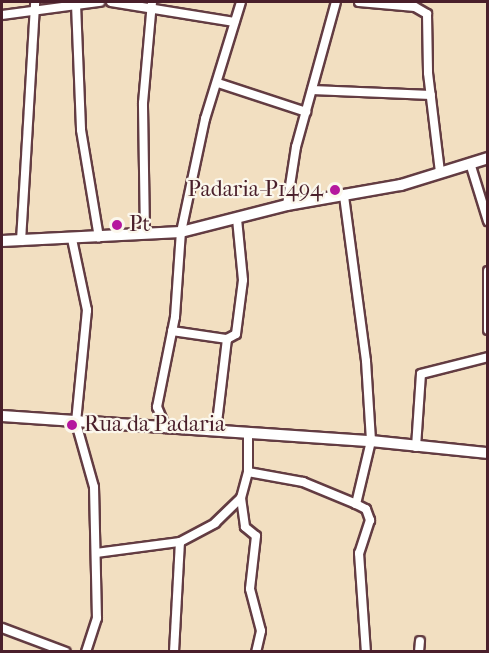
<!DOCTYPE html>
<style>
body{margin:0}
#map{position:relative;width:489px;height:653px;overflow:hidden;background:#f2dfc1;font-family:"IM FELL French Canon",serif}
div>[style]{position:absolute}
.roads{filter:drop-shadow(2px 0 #633c42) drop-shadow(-2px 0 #633c42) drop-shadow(0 2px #633c42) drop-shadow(0 -2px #633c42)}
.street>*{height:8px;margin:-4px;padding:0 4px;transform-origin:4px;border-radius:4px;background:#fff}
.secondary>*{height:10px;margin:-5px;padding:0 5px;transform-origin:5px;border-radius:5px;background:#fff}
.dots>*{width:16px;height:16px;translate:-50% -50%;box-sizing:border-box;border:3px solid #fbf7ec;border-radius:50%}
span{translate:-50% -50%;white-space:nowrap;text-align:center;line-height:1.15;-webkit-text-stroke:4.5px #fbf7ec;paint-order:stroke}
.poi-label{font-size:22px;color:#4a1f2b}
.right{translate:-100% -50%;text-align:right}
.left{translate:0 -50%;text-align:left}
.frame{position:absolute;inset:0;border:3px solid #4a1f2b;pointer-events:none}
</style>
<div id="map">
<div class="roads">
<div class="street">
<i style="left:111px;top:2px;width:125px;rotate:9.2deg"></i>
<i style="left:359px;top:2px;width:56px;rotate:5.1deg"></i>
<i style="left:415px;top:7px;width:14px;rotate:30deg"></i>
<i style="left:427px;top:14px;width:59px;rotate:89deg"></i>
<i style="left:428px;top:73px;width:100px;rotate:83.1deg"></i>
<i style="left:76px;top:4px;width:126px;rotate:87.7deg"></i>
<i style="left:81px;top:130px;width:109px;rotate:80.5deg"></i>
<i style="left:2px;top:15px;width:99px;rotate:-7.6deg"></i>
<i style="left:218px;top:83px;width:93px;rotate:18.2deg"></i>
<i style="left:312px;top:90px;width:119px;rotate:2.4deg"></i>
<i style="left:470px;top:163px;width:61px;rotate:72.8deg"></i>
<i style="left:344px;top:196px;width:166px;rotate:82.4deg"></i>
<i style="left:366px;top:361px;width:80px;rotate:86.4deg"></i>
<i style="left:371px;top:441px;width:65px;rotate:103.4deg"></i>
<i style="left:356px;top:504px;width:11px;rotate:27deg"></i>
<i style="left:366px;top:509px;width:12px;rotate:70deg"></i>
<i style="left:370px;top:520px;width:35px;rotate:108deg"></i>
<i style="left:359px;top:553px;width:99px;rotate:86deg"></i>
<i style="left:287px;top:205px;width:59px;rotate:-81.2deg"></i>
<i style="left:296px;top:147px;width:150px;rotate:-74.6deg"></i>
<i style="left:145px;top:234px;width:131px;rotate:-90.9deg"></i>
<i style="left:143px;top:103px;width:101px;rotate:-84.9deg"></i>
<i style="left:72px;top:239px;width:73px;rotate:78.1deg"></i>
<i style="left:87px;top:310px;width:114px;rotate:95.6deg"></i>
<i style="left:76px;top:423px;width:66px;rotate:74.3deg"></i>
<i style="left:94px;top:487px;width:131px;rotate:88.7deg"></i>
<i style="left:97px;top:618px;width:36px;rotate:108deg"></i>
<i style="left:21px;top:241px;width:239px;rotate:-86.6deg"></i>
<i style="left:488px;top:271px;width:59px;rotate:90deg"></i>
<i style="left:172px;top:331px;width:56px;rotate:8.3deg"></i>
<i style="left:227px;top:339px;width:10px;rotate:-29deg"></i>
<i style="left:236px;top:334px;width:54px;rotate:-82.6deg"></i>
<i style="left:243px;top:280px;width:61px;rotate:-95.6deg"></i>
<i style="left:166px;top:428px;width:23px;rotate:-113deg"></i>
<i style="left:157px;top:407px;width:92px;rotate:-78.7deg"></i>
<i style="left:175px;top:317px;width:85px;rotate:-86deg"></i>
<i style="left:181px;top:232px;width:116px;rotate:-78deg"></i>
<i style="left:205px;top:119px;width:122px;rotate:-72.9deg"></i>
<i style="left:216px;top:431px;width:93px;rotate:-83.2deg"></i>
<i style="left:248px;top:433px;width:39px;rotate:90deg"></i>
<i style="left:248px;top:472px;width:27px;rotate:105deg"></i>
<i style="left:241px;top:498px;width:29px;rotate:82deg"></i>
<i style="left:245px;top:527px;width:14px;rotate:39deg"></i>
<i style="left:256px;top:536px;width:53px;rotate:96.5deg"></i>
<i style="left:250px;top:589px;width:43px;rotate:75.3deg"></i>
<i style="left:261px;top:631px;width:22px;rotate:103deg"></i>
<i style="left:416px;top:447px;width:73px;rotate:-86.1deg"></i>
<i style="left:421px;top:374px;width:69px;rotate:-14.2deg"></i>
<i style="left:248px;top:472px;width:56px;rotate:10.3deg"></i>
<i style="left:303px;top:482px;width:57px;rotate:22.5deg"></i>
<i style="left:96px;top:553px;width:85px;rotate:-7.5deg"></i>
<i style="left:180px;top:542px;width:40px;rotate:-28deg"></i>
<i style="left:215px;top:523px;width:36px;rotate:-44deg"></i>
<i style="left:2px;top:628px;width:68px;rotate:20.6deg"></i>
<i style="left:174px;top:652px;width:110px;rotate:-86.9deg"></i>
<i style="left:419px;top:652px;width:11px;rotate:-85deg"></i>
</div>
<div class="secondary">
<i style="left:2px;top:241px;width:179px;rotate:-2.9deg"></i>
<i style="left:181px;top:232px;width:109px;rotate:-14.3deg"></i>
<i style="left:287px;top:205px;width:116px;rotate:-10deg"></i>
<i style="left:401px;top:185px;width:91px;rotate:-17.2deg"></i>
<i style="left:2px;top:416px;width:370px;rotate:3.9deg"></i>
<i style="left:371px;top:441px;width:118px;rotate:5.9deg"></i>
</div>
</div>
<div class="dots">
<i style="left:335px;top:190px;background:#b5179e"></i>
<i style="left:117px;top:225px;background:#b5179e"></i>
<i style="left:72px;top:425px;background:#b5179e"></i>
</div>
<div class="poi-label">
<span class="right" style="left:323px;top:190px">Padaria-P1494</span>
<span class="left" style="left:129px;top:225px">Pt</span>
<span class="left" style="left:84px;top:425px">Rua da Padaria</span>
</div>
<div class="frame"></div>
</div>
